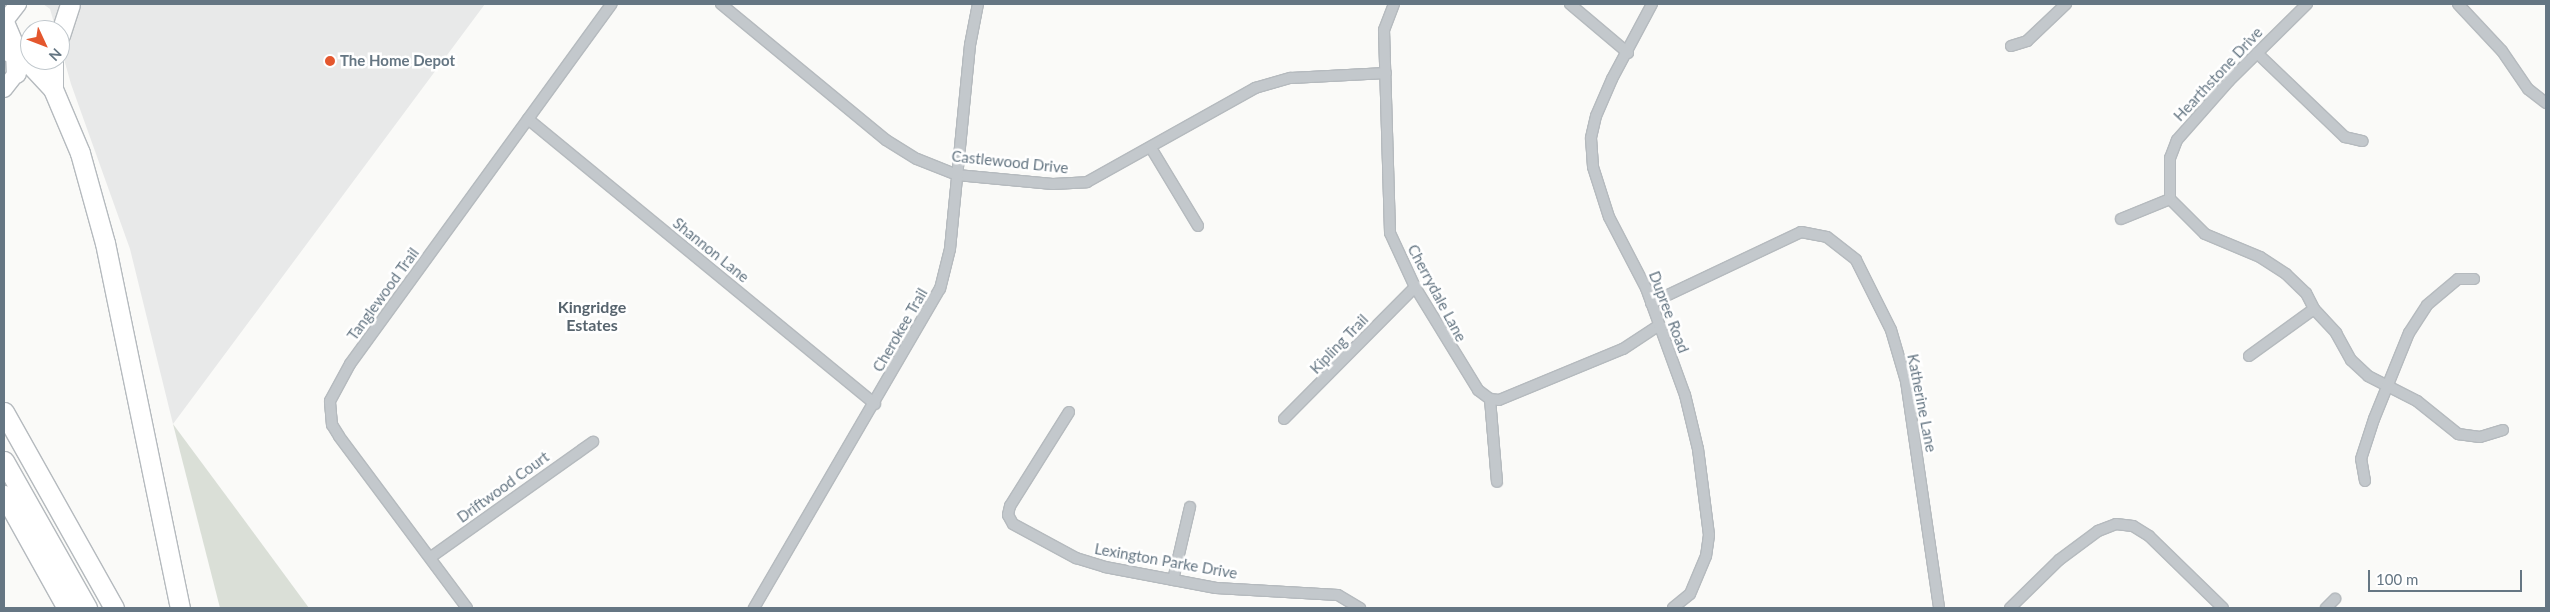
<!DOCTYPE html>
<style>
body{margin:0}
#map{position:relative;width:2550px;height:612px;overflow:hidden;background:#fafaf8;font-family:Lato,sans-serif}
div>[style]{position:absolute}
.built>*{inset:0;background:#e8e9e9}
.green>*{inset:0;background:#dadfd7}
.roads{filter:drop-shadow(1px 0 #b5babe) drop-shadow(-1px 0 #b5babe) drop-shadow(0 1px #b5babe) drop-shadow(0 -1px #b5babe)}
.minor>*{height:10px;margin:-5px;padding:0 5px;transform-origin:5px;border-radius:5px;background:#c3c8cc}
.primary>*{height:16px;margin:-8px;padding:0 8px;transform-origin:8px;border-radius:8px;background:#fff}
.motorway>*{height:19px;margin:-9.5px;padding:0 9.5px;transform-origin:9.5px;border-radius:9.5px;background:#fff}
.dots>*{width:14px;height:14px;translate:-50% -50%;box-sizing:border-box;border:2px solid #fff;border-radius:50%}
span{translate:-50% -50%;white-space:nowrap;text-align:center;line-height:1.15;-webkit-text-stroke:5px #fff;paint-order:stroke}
.poi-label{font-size:15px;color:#657683;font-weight:700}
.left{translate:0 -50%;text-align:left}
.street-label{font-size:15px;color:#657683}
.neighbourhood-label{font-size:16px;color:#57646e;font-weight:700}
.frame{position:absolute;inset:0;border:5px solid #657683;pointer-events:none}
.north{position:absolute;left:20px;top:20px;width:50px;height:50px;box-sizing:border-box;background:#fff;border:1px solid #c1c8cd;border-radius:50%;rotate:133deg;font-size:14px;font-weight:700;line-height:20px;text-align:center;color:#657683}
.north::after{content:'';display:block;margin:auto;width:18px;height:22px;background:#e4572e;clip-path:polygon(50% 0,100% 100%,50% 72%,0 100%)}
.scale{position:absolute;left:2368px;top:570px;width:154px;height:22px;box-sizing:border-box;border:2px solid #657683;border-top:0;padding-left:6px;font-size:15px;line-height:18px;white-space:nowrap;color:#657683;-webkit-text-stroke:4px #fff;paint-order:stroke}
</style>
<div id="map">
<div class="built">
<i style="clip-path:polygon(43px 4px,485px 4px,173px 424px,130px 249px,71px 84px,60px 45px,60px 30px,56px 30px,50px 9px)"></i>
</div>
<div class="green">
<i style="clip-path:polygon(173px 424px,242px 517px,309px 608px,220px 608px)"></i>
</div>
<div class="roads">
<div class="minor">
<i style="left:721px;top:4px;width:214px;rotate:39.5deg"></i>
<i style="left:886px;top:140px;width:36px;rotate:32deg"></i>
<i style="left:917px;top:159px;width:43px;rotate:21.8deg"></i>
<i style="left:957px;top:175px;width:96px;rotate:5.4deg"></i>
<i style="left:1053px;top:184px;width:34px;rotate:-3deg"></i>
<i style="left:1087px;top:182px;width:193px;rotate:-29.2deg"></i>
<i style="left:1255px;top:88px;width:37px;rotate:-16deg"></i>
<i style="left:1291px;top:78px;width:95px;rotate:-3deg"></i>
<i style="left:1394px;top:4px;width:28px;rotate:111deg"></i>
<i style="left:1384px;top:30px;width:203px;rotate:88.3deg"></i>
<i style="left:1390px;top:233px;width:60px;rotate:65.2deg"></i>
<i style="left:1415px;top:287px;width:121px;rotate:58.5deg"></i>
<i style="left:1478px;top:390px;width:15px;rotate:37deg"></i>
<i style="left:1490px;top:399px;width:9px;rotate:6deg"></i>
<i style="left:1499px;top:400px;width:134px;rotate:-22.4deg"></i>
<i style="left:1623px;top:349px;width:42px;rotate:-33.3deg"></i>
<i style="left:1570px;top:4px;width:76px;rotate:40.2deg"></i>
<i style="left:1652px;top:4px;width:85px;rotate:118.1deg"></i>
<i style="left:1612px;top:79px;width:40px;rotate:113.4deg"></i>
<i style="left:1596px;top:116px;width:23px;rotate:103deg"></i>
<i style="left:1591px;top:138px;width:29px;rotate:86deg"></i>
<i style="left:1593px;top:167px;width:52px;rotate:72.3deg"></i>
<i style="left:1609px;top:217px;width:80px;rotate:62.5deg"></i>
<i style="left:1646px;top:288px;width:114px;rotate:70deg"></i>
<i style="left:1685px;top:395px;width:56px;rotate:76.5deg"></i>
<i style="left:1698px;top:449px;width:87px;rotate:82.7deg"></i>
<i style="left:1709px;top:535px;width:21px;rotate:98deg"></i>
<i style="left:1706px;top:556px;width:41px;rotate:112.8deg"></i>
<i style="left:1690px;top:594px;width:22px;rotate:141deg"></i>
<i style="left:2307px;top:4px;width:110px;rotate:135.4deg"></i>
<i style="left:2229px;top:81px;width:79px;rotate:131.4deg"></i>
<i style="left:2177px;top:140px;width:19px;rotate:111deg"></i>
<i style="left:2170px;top:158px;width:41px;rotate:90deg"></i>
<i style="left:2170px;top:199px;width:49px;rotate:45deg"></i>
<i style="left:2205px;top:234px;width:60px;rotate:22.7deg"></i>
<i style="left:2260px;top:257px;width:31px;rotate:33deg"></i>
<i style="left:2286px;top:274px;width:28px;rotate:44deg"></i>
<i style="left:2306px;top:293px;width:18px;rotate:63deg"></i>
<i style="left:2314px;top:309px;width:33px;rotate:47deg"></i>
<i style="left:2336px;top:333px;width:31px;rotate:61deg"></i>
<i style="left:2351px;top:360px;width:23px;rotate:43deg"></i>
<i style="left:2368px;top:376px;width:55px;rotate:27deg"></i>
<i style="left:2417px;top:401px;width:53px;rotate:38.8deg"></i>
<i style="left:2458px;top:434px;width:22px;rotate:8deg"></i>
<i style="left:2480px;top:437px;width:24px;rotate:-17deg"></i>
<i style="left:2458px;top:4px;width:64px;rotate:46.9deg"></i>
<i style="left:2502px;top:51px;width:46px;rotate:55.6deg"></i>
<i style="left:2528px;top:89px;width:23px;rotate:38deg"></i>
<i style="left:2011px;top:46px;width:17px;rotate:-17deg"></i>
<i style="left:2027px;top:41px;width:54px;rotate:-43.5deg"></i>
<i style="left:2257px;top:53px;width:122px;rotate:43.7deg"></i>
<i style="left:2345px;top:137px;width:18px;rotate:13deg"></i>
<i style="left:528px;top:119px;width:449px;rotate:39.4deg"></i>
<i style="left:1151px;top:148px;width:91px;rotate:58.9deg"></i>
<i style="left:2121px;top:219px;width:53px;rotate:-22.2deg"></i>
<i style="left:1651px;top:303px;width:166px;rotate:-25.3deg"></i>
<i style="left:1801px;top:232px;width:26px;rotate:11deg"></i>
<i style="left:1827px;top:237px;width:37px;rotate:38deg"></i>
<i style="left:1856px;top:260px;width:78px;rotate:63.4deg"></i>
<i style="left:1891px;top:330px;width:53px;rotate:73.6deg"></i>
<i style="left:1906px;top:381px;width:229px;rotate:81.7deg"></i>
<i style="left:2249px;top:356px;width:80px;rotate:-35.9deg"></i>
<i style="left:1490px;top:399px;width:83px;rotate:85.2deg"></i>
<i style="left:1069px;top:412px;width:111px;rotate:122.1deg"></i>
<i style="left:1010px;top:506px;width:9px;rotate:103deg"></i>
<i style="left:1008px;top:515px;width:10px;rotate:61deg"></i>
<i style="left:1013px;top:524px;width:72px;rotate:28.4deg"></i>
<i style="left:1076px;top:558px;width:30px;rotate:17deg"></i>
<i style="left:1105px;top:567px;width:113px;rotate:10.7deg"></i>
<i style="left:1216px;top:588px;width:122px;rotate:3.3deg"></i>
<i style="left:1338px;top:595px;width:26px;rotate:31deg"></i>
<i style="left:1284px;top:419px;width:186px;rotate:-45.2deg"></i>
<i style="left:2365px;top:481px;width:22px;rotate:-100deg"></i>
<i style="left:2361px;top:459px;width:42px;rotate:-72deg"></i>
<i style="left:2374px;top:419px;width:93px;rotate:-67.9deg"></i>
<i style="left:2409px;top:333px;width:33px;rotate:-57deg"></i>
<i style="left:2427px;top:305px;width:40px;rotate:-40deg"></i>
<i style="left:2458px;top:279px;width:16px"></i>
<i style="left:431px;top:557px;width:199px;rotate:-35.4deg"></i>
<i style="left:1173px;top:580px;width:75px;rotate:-76.9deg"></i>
<i style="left:467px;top:608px;width:214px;rotate:-126.7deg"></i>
<i style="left:339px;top:436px;width:13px;rotate:-122deg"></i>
<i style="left:332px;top:425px;width:24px;rotate:-95deg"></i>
<i style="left:330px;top:401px;width:42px;rotate:-61.6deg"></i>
<i style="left:350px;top:364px;width:445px;rotate:-54deg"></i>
<i style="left:754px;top:608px;width:369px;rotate:-59.8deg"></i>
<i style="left:940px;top:289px;width:41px;rotate:-76deg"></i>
<i style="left:950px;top:249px;width:205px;rotate:-84.4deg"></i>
<i style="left:970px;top:45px;width:42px;rotate:-79deg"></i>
<i style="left:2010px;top:608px;width:69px;rotate:-44.4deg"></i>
<i style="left:2059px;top:560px;width:49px;rotate:-36.6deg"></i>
<i style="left:2098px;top:531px;width:19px;rotate:-21deg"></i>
<i style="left:2116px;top:524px;width:17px;rotate:7deg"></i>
<i style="left:2133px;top:526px;width:19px;rotate:32deg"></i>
<i style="left:2149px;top:536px;width:103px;rotate:44.2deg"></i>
<i style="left:2326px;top:608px;width:13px;rotate:-45deg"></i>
</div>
<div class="primary">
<i style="left:4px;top:22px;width:23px;rotate:-52deg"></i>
<i style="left:4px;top:89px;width:33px;rotate:-52deg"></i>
</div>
<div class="motorway">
<i style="left:4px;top:22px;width:28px;rotate:67deg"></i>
<i style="left:15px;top:48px;width:25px;rotate:88deg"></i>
<i style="left:60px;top:35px;width:32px;rotate:-72deg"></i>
<i style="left:4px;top:49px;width:25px;rotate:27deg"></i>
<i style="left:26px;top:60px;width:40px;rotate:47deg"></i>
<i style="left:53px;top:60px;width:29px;rotate:90deg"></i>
<i style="left:53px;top:89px;width:69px;rotate:67.1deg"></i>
<i style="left:80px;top:153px;width:93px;rotate:74.5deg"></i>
<i style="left:105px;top:243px;width:373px;rotate:78.4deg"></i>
<i style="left:4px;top:412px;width:225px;rotate:60.7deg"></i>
<i style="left:4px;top:461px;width:169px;rotate:60.5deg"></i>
<i style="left:4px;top:495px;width:129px;rotate:60.9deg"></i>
</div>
</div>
<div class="dots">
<i style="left:330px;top:61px;background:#e4572e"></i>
</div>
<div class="poi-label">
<span class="left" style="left:340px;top:61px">The Home Depot</span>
</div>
<div class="street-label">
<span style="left:2218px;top:74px;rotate:-47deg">Hearthstone Drive</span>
<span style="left:1010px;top:162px;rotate:6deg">Castlewood Drive</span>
<span style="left:711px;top:250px;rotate:39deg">Shannon Lane</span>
<span style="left:1437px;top:293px;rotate:62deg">Cherrydale Lane</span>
<span style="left:383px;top:294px;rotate:-54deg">Tanglewood Trail</span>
<span style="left:1669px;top:312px;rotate:69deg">Dupree Road</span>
<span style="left:900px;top:330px;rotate:-60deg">Cherokee Trail</span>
<span style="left:1339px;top:344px;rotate:-46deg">Kipling Trail</span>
<span style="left:1922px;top:403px;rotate:79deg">Katherine Lane</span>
<span style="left:503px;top:487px;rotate:-36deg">Driftwood Court</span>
<span style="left:1166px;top:561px;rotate:10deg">Lexington Parke Drive</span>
</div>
<div class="neighbourhood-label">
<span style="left:592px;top:316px">Kingridge<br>Estates</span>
</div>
<div class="frame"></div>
<div class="north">N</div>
<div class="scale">100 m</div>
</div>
